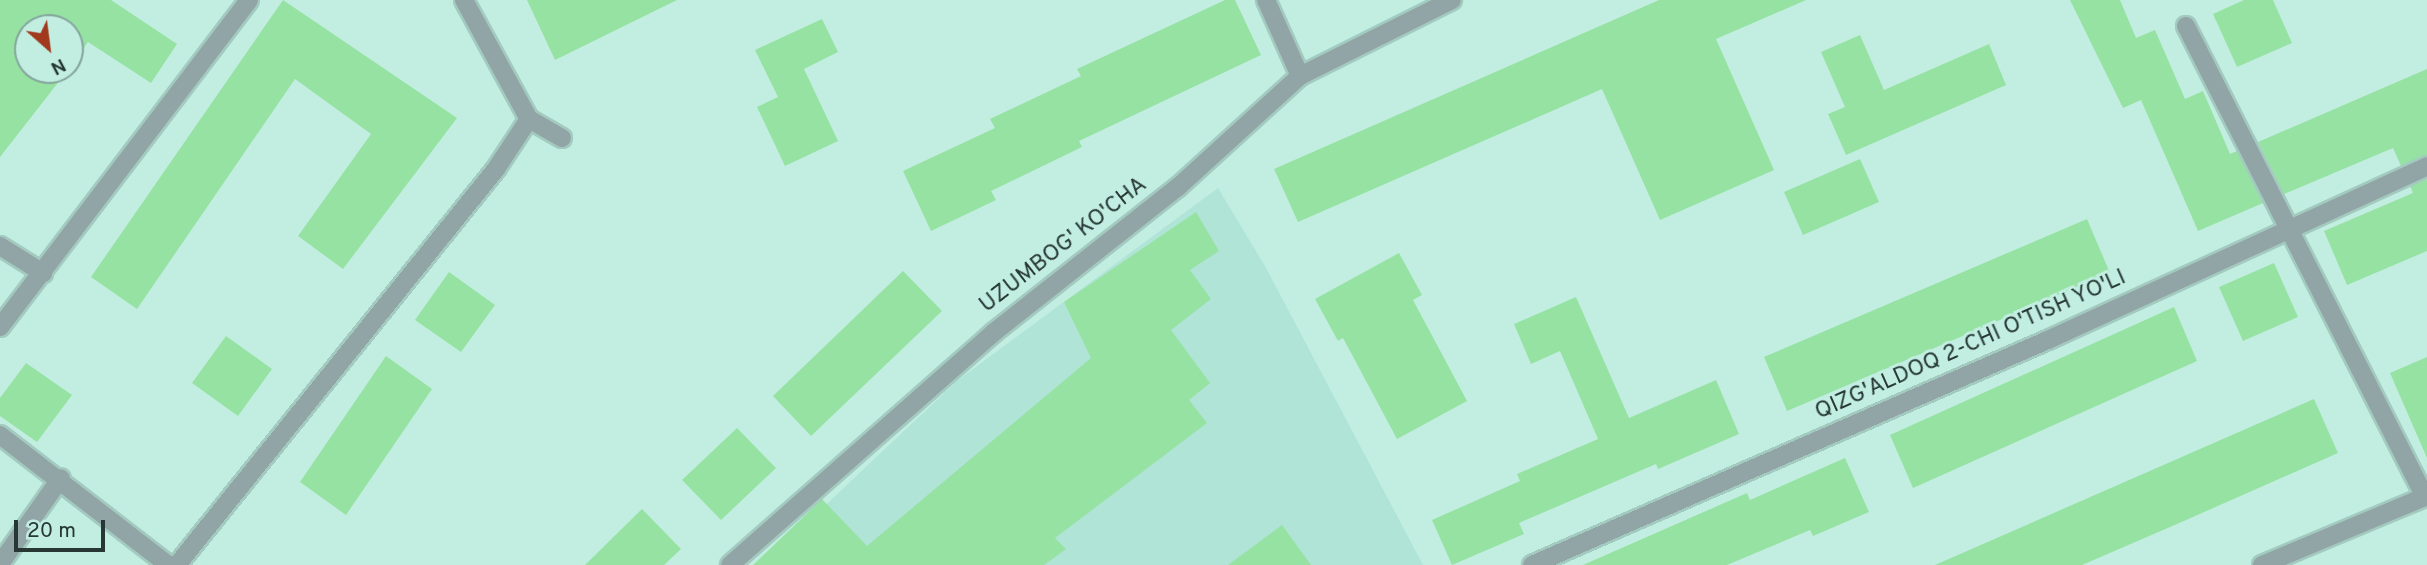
<!DOCTYPE html>
<style>
body{margin:0}
#map{position:relative;width:2427px;height:565px;overflow:hidden;background:#c2eee2;font-family:Overpass,sans-serif}
div>[style]{position:absolute}
.built>*{inset:0;background:#afe4d6}
.building>*{inset:0;background:#96e2a2}
.roads{filter:drop-shadow(2px 0 #a3cabf) drop-shadow(-2px 0 #a3cabf) drop-shadow(0 2px #a3cabf) drop-shadow(0 -2px #a3cabf)}
.minor>*{height:18px;margin:-9px;padding:0 9px;transform-origin:9px;border-radius:9px;background:#91a4a6}
span{translate:-50% -50%;white-space:nowrap;text-align:center;line-height:1.15;-webkit-text-stroke:6px #c2eee2;paint-order:stroke}
.street-label{font-size:23px;color:#273834}
.north{position:absolute;left:14px;top:14px;width:70px;height:70px;box-sizing:border-box;background:#c2eee2;border:2px solid #84a59c;border-radius:50%;rotate:152deg;font-size:19px;font-weight:700;line-height:28px;text-align:center;color:#273834}
.north::after{content:'';display:block;margin:auto;width:24px;height:32px;background:#a1391f;clip-path:polygon(50% 0,100% 100%,50% 72%,0 100%)}
.scale{position:absolute;left:14px;top:520px;width:91px;height:32px;box-sizing:border-box;border:4px solid #273834;border-top:0;padding-left:9px;font-size:21px;line-height:24px;white-space:nowrap;color:#273834;-webkit-text-stroke:5px #c2eee2;paint-order:stroke}
</style>
<div id="map">
<div class="built">
<i style="clip-path:polygon(1218px 188px,1265px 266px,1423px 565px,762px 565px,958px 380px)"></i>
</div>
<div class="building">
<i style="clip-path:polygon(0 0,111px 0,177px 44px,151px 83px,88px 42px,70px 67px,70px 28px,28px 28px,28px 70px,68px 70px,0 157px)"></i>
<i style="clip-path:polygon(283px 0,457px 118px,343px 269px,298px 236px,371px 134px,295px 79px,137px 309px,91px 277px)"></i>
<i style="clip-path:polygon(527px 0,677px 0,555px 60px)"></i>
<i style="clip-path:polygon(1225px 0,1235px 0,1261px 55px,1079px 141px,1082px 147px,991px 191px,996px 200px,931px 231px,903px 171px,995px 128px,990px 119px,1081px 76px,1077px 69px)"></i>
<i style="clip-path:polygon(1659px 0,1806px 0,1716px 39px,1774px 170px,1660px 220px,1602px 89px,1298px 222px,1274px 169px)"></i>
<i style="clip-path:polygon(2070px 0,2120px 0,2136px 38px,2155px 30px,2185px 99px,2203px 91px,2230px 154px,2237px 151px,2263px 203px,2198px 231px,2141px 100px,2123px 108px)"></i>
<i style="clip-path:polygon(2244px 0,2273px 0,2292px 43px,2237px 67px,2213px 14px)"></i>
<i style="clip-path:polygon(822px 19px,838px 52px,804px 69px,838px 141px,785px 166px,757px 107px,778px 97px,755px 50px)"></i>
<i style="clip-path:polygon(1860px 35px,1884px 90px,1989px 44px,2006px 85px,1846px 155px,1828px 114px,1845px 107px,1821px 52px)"></i>
<i style="clip-path:polygon(2427px 69px,2427px 155px,2401px 166px,2393px 148px,2284px 194px,2258px 142px)"></i>
<i style="clip-path:polygon(1860px 159px,1879px 202px,1803px 235px,1784px 192px)"></i>
<i style="clip-path:polygon(2427px 179px,2427px 251px,2347px 285px,2324px 231px,2413px 193px,2410px 186px)"></i>
<i style="clip-path:polygon(1196px 212px,1219px 251px,1190px 270px,1211px 299px,1171px 330px,1210px 383px,1189px 400px,1207px 423px,1055px 538px,1066px 549px,1044px 565px,753px 565px,822px 499px,867px 546px,1091px 358px,1064px 302px)"></i>
<i style="clip-path:polygon(2087px 219px,2110px 273px,1787px 411px,1764px 357px)"></i>
<i style="clip-path:polygon(1399px 253px,1422px 295px,1413px 300px,1467px 401px,1397px 439px,1343px 338px,1338px 341px,1315px 299px)"></i>
<i style="clip-path:polygon(2274px 263px,2298px 317px,2243px 341px,2219px 287px)"></i>
<i style="clip-path:polygon(903px 271px,942px 311px,811px 436px,773px 396px)"></i>
<i style="clip-path:polygon(449px 272px,495px 305px,461px 352px,415px 320px)"></i>
<i style="clip-path:polygon(1576px 297px,1629px 418px,1716px 380px,1739px 434px,1658px 469px,1656px 464px,1519px 523px,1524px 534px,1452px 565px,1432px 520px,1520px 481px,1517px 474px,1598px 439px,1560px 351px,1531px 364px,1514px 324px)"></i>
<i style="clip-path:polygon(2174px 307px,2197px 361px,1913px 488px,1890px 435px)"></i>
<i style="clip-path:polygon(226px 336px,272px 369px,238px 416px,192px 383px)"></i>
<i style="clip-path:polygon(386px 356px,432px 389px,346px 515px,300px 482px)"></i>
<i style="clip-path:polygon(2427px 357px,2427px 458px,2390px 373px)"></i>
<i style="clip-path:polygon(26px 363px,72px 395px,37px 442px,0 416px,0 398px)"></i>
<i style="clip-path:polygon(2314px 399px,2338px 453px,2177px 524px,2082px 565px,1935px 565px)"></i>
<i style="clip-path:polygon(737px 428px,776px 468px,721px 520px,682px 480px)"></i>
<i style="clip-path:polygon(1845px 458px,1869px 512px,1813px 536px,1810px 530px,1727px 565px,1583px 565px,1747px 493px,1750px 500px)"></i>
<i style="clip-path:polygon(642px 509px,681px 549px,664px 565px,585px 565px)"></i>
<i style="clip-path:polygon(1282px 525px,1311px 565px,1228px 565px)"></i>
</div>
<div class="roads">
<div class="minor">
<i style="left:464px;top:0;width:136px;rotate:61.4deg"></i>
<i style="left:529px;top:119px;width:38px;rotate:30deg"></i>
<i style="left:1266px;top:0;width:83px;rotate:65.9deg"></i>
<i style="left:2186px;top:26px;width:528px;rotate:63.1deg"></i>
<i style="left:0;top:246px;width:51px;rotate:32.1deg"></i>
<i style="left:0;top:327px;width:411px;rotate:-52.7deg"></i>
<i style="left:0;top:435px;width:212px;rotate:37.7deg"></i>
<i style="left:0;top:564px;width:105px;rotate:-54.7deg"></i>
<i style="left:177px;top:565px;width:509px;rotate:-51.15deg"></i>
<i style="left:496px;top:169px;width:60px;rotate:-56.6deg"></i>
<i style="left:730px;top:565px;width:351px;rotate:-41.4deg"></i>
<i style="left:993px;top:333px;width:236px;rotate:-38.3deg"></i>
<i style="left:1178px;top:187px;width:165px;rotate:-42.3deg"></i>
<i style="left:1300px;top:76px;width:170px;rotate:-26.6deg"></i>
<i style="left:1532px;top:565px;width:565px;rotate:-23.57deg"></i>
<i style="left:2050px;top:339px;width:415px;rotate:-24.6deg"></i>
<i style="left:2262px;top:565px;width:179px;rotate:-22.7deg"></i>
</div>
</div>
<div class="street-label">
<span style="left:1064px;top:246px;rotate:-38deg">UZUMBOG' KO'CHA</span>
<span style="left:1971px;top:346px;rotate:-24deg">QIZG'ALDOQ 2-CHI O'TISH YO'LI</span>
</div>
<div class="north">N</div>
<div class="scale">20 m</div>
</div>
